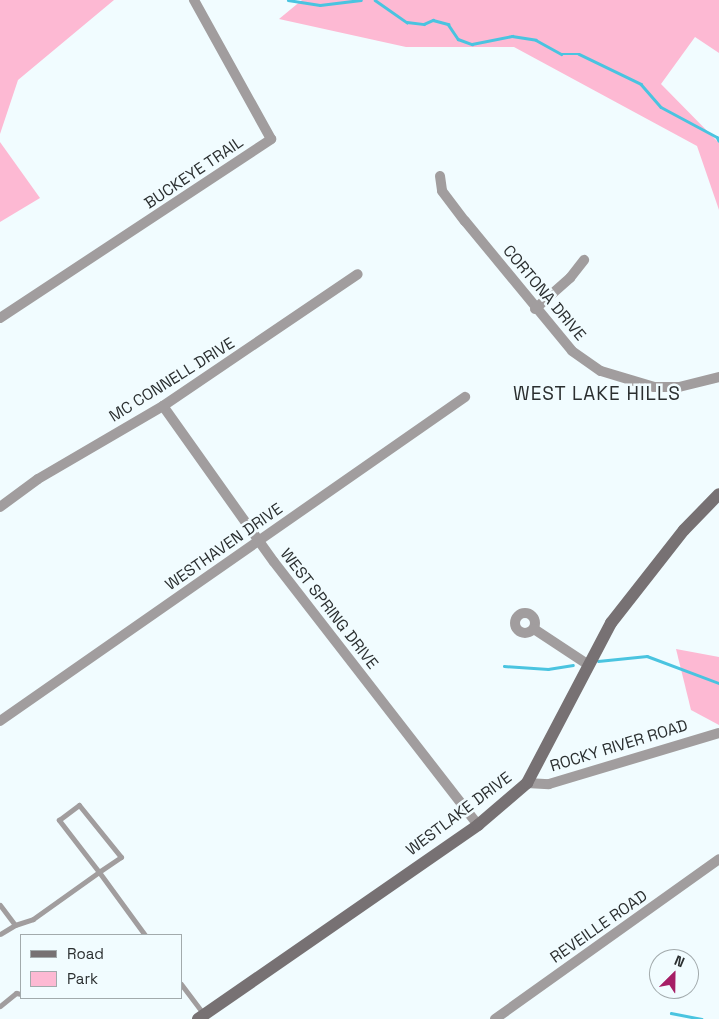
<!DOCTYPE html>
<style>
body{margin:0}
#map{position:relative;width:719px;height:1019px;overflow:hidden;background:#f1fcff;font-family:"Space Grotesk",sans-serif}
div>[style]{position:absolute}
.green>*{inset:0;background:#fdb9d3}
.stream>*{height:2.5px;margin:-1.25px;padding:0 1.25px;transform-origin:1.25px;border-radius:1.25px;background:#4ac4e0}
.lane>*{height:5px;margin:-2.5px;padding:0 2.5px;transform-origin:2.5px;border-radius:2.5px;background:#a19d9e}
.street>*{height:10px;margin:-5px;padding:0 5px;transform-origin:5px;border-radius:5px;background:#a19d9e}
.street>.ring{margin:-5px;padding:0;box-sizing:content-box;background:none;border:10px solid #a19d9e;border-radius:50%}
.secondary>*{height:12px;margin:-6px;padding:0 6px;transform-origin:6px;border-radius:6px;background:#777173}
span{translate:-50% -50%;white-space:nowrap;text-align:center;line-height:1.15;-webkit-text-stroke:5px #f1fcff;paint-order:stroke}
.street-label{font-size:16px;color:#2b2f30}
.quarter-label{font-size:19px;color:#2b2f30;letter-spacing:1px}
.legend{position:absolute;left:20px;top:934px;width:162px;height:65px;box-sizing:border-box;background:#f1fcff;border:1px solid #a2aaac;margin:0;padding:6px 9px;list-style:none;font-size:15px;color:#2b2f30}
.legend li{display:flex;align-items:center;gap:10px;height:25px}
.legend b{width:25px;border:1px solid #a2aaac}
.north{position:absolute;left:649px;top:949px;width:50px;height:50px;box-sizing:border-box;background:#f1fcff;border:1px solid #a2aaac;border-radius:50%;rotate:23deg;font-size:14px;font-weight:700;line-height:20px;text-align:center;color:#2b2f30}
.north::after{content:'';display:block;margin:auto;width:18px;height:22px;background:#a61e66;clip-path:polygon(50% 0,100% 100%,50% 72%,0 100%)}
</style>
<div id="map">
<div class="green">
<i style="clip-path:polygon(0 0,114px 0,18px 80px,0 134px)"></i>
<i style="clip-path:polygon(302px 0,719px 0,719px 53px,695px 37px,661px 84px,719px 143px,719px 210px,697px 146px,514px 47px,406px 47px,279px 19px)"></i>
<i style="clip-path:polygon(0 142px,40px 198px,0 222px)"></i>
<i style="clip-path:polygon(676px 649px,719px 657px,719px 725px,691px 710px)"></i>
</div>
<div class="stream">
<i style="left:288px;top:0;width:32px;rotate:9deg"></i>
<i style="left:320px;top:5px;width:41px;rotate:-7deg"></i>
<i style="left:375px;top:0;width:39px;rotate:35deg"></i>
<i style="left:407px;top:22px;width:17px;rotate:7deg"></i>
<i style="left:424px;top:24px;width:10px;rotate:-24deg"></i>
<i style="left:433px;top:20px;width:16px;rotate:15deg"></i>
<i style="left:448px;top:24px;width:18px;rotate:56deg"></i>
<i style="left:458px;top:39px;width:15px;rotate:20deg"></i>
<i style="left:472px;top:44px;width:41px;rotate:-11.3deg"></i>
<i style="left:512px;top:36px;width:24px;rotate:9deg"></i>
<i style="left:536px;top:40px;width:29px;rotate:29deg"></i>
<i style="left:561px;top:54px;width:18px"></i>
<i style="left:579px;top:54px;width:69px;rotate:25.8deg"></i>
<i style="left:641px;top:84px;width:30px;rotate:49deg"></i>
<i style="left:661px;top:107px;width:64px;rotate:28.2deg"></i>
<i style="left:717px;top:137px;width:4px;rotate:63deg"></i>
<i style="left:598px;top:661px;width:49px;rotate:-5.8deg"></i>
<i style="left:647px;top:656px;width:77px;rotate:20.6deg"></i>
<i style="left:504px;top:666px;width:44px;rotate:3.9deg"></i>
<i style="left:548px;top:669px;width:25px;rotate:-9deg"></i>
<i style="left:671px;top:1013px;width:31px;rotate:11deg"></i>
</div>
<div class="lane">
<i style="left:79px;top:805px;width:67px;rotate:51.1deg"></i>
<i style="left:121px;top:857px;width:27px;rotate:146deg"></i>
<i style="left:99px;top:872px;width:66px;rotate:-127.6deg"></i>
<i style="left:59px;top:820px;width:25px;rotate:-37deg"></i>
<i style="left:0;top:905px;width:25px;rotate:53deg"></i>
<i style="left:15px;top:925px;width:17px;rotate:149deg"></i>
<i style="left:15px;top:925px;width:19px;rotate:-18deg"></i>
<i style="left:33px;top:919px;width:81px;rotate:-35.5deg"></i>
<i style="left:99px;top:872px;width:78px;rotate:53.9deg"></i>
<i style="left:181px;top:984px;width:36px;rotate:53deg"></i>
<i style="left:0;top:1006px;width:21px;rotate:-39deg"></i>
<i style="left:16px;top:993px;width:5px;rotate:11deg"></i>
</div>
<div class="street">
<i style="left:440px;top:176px;width:15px;rotate:82deg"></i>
<i style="left:442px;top:191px;width:38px;rotate:53deg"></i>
<i style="left:465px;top:221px;width:168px;rotate:50.5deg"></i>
<i style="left:572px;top:351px;width:35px;rotate:35deg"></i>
<i style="left:601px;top:371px;width:55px;rotate:16.8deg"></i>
<i style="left:654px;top:387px;width:25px"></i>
<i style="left:679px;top:387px;width:41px;rotate:-14deg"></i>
<i style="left:535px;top:309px;width:47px;rotate:-41.5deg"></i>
<i style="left:570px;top:278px;width:23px;rotate:-52deg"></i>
<i style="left:0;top:318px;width:325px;rotate:-33.4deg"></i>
<i style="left:271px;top:139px;width:159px;rotate:-119deg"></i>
<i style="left:163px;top:406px;width:191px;rotate:54.6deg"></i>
<i style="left:274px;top:562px;width:333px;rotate:52.2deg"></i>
<i style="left:0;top:507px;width:47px;rotate:-36.4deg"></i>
<i style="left:38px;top:479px;width:145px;rotate:-30.3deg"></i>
<i style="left:163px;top:406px;width:235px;rotate:-34.1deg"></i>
<i class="ring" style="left:515px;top:613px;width:10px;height:10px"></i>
<i style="left:534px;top:629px;width:64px;rotate:33.4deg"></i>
<i style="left:0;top:721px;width:567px;rotate:-34.87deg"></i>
<i style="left:527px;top:783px;width:22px;rotate:3deg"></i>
<i style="left:549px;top:784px;width:177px;rotate:-16.7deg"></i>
<i style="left:495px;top:1019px;width:275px;rotate:-35.5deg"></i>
</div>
<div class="secondary">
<i style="left:198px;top:1019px;width:341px;rotate:-34.7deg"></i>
<i style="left:478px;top:825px;width:65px;rotate:-40.6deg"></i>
<i style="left:527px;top:783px;width:181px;rotate:-62.3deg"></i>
<i style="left:611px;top:623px;width:118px;rotate:-51.9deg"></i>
<i style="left:684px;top:530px;width:50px;rotate:-45.8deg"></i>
</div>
<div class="street-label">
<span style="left:194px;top:173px;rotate:-34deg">BUCKEYE TRAIL</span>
<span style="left:544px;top:293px;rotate:50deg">CORTONA DRIVE</span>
<span style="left:172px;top:380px;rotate:-32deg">MC CONNELL DRIVE</span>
<span style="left:224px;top:547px;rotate:-35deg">WESTHAVEN DRIVE</span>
<span style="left:329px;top:609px;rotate:52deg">WEST SPRING DRIVE</span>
<span style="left:619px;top:746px;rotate:-17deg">ROCKY RIVER ROAD</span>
<span style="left:459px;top:814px;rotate:-37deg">WESTLAKE DRIVE</span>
<span style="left:599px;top:927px;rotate:-35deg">REVEILLE ROAD</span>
</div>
<div class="quarter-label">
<span style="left:597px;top:394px">WEST LAKE HILLS</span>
</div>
<ul class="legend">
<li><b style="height:6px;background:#777173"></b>Road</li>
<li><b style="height:14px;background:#fdb9d3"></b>Park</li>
</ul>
<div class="north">N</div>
</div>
